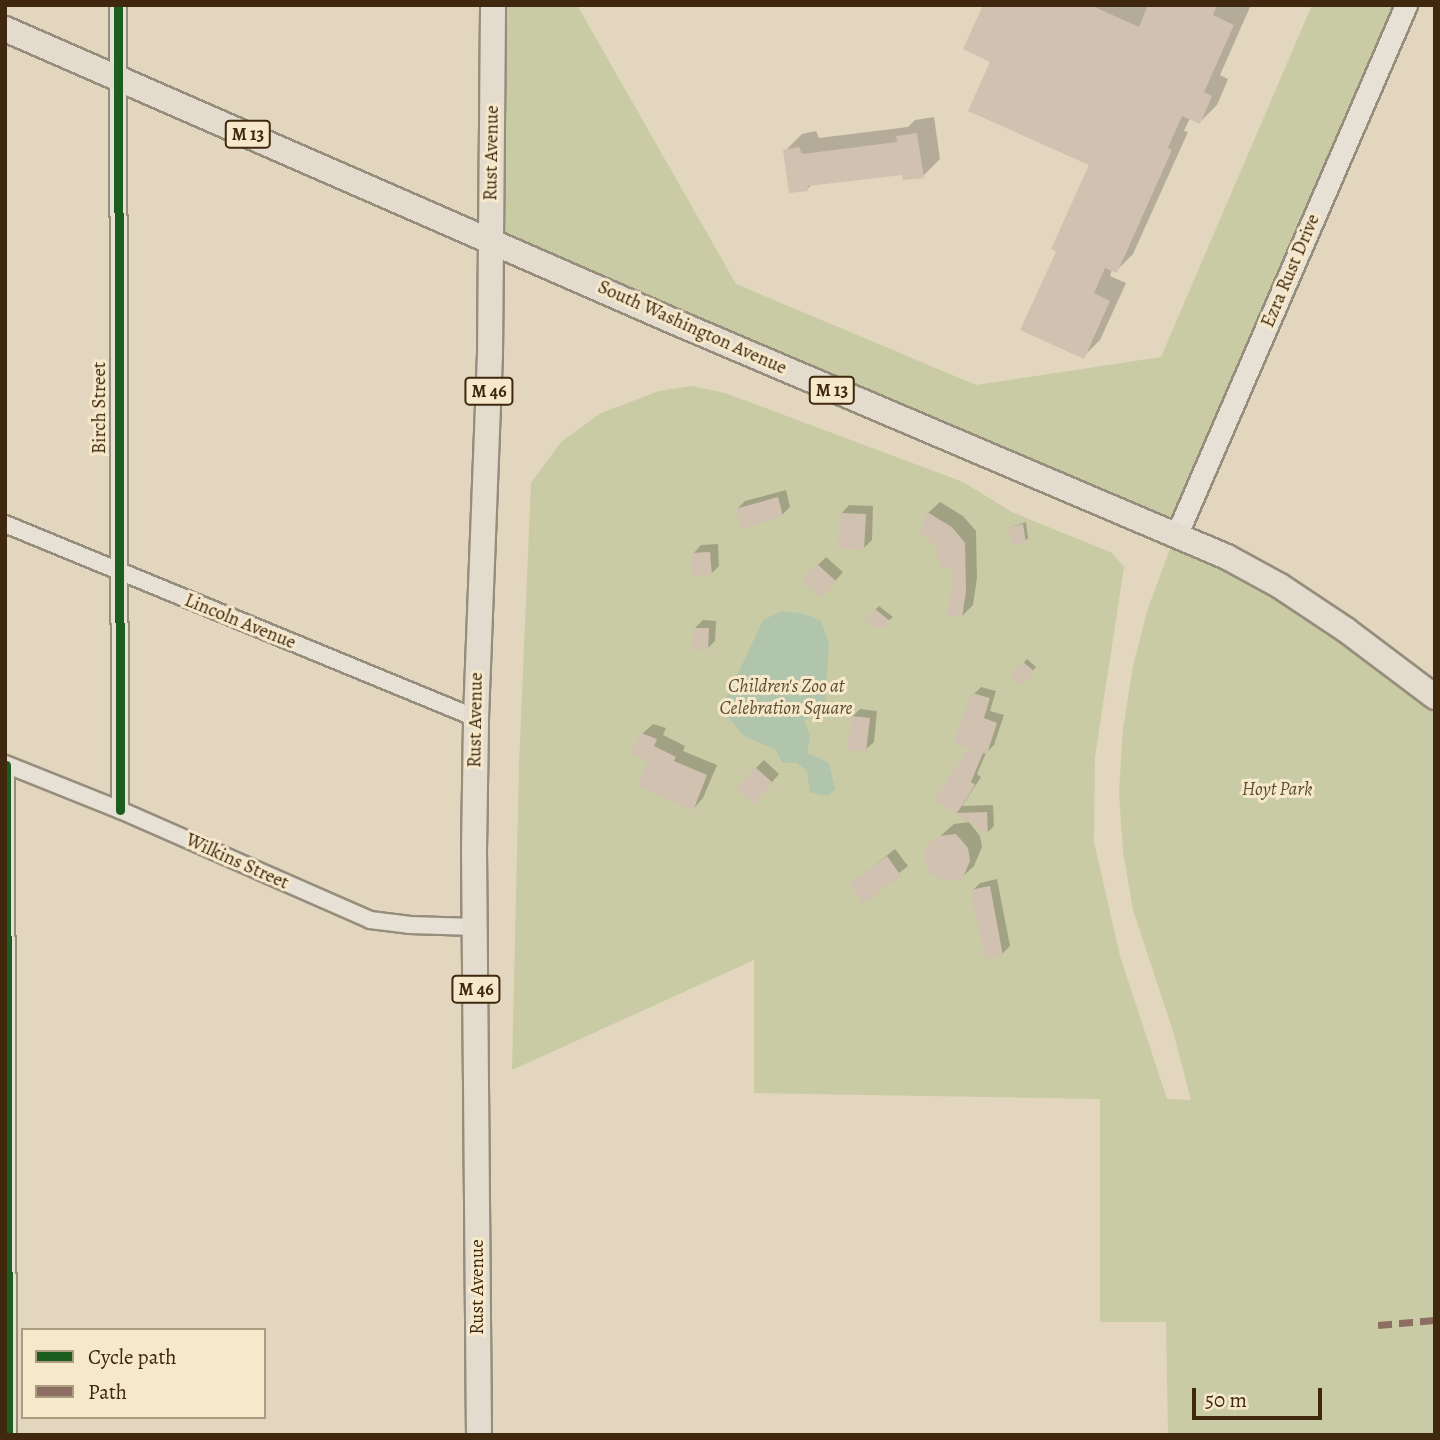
<!DOCTYPE html>
<style>
body{margin:0}
#map{position:relative;width:1440px;height:1440px;overflow:hidden;background:#e2d6be;font-family:Alegreya,serif}
div>[style]{position:absolute}
.green>*{inset:0;background:#c9cba4}
.water>*{inset:0;background:#b1c4ac}
.shadow>*{inset:0;background:#0003}
.building>*{inset:0;background:#d1c1b0}
.roads{filter:drop-shadow(2px 0 #978d7d) drop-shadow(-2px 0 #978d7d) drop-shadow(0 2px #978d7d) drop-shadow(0 -2px #978d7d)}
.minor>*{height:16px;margin:-8px;padding:0 8px;transform-origin:8px;border-radius:8px;background:#e7e1d5}
.secondary>*{height:21px;margin:-10.5px;padding:0 10.5px;transform-origin:10.5px;border-radius:10.5px;background:#e7e1d5}
.primary>*{height:24px;margin:-12px;padding:0 12px;transform-origin:12px;border-radius:12px;background:#e3dcce}
.trunk>*{height:24px;margin:-12px;padding:0 12px;transform-origin:12px;border-radius:12px;background:#e3dcce}
.quiet>*{height:7px;margin-top:-3.5px;transform-origin:0;background:repeating-linear-gradient(90deg,#8d6e63 0 14px,transparent 0 21px)}
.cycleway>*{height:9px;margin:-4.5px;padding:0 4.5px;transform-origin:4.5px;border-radius:4.5px;background:#1b5e20}
span{translate:-50% -50%;white-space:nowrap;text-align:center;line-height:1.15;-webkit-text-stroke:6px #f6e8cb;paint-order:stroke}
.shield-label span{padding:2px 5px;background:#f6e8cb;border:2px solid;border-radius:5px;-webkit-text-stroke-width:0}
.shield-label{font-size:18px;color:#3f280e;font-weight:700}
.street-label{font-size:19px;color:#3f280e}
.park-label{font-size:19px;color:#5c4e2e;font-style:italic}
.frame{position:absolute;inset:0;border:7px solid #3f280e;pointer-events:none}
.legend{position:absolute;left:21px;top:1328px;width:245px;height:91px;box-sizing:border-box;background:#f6e8cb;border:2px solid #ad9b7f;margin:0;padding:9px 12px;list-style:none;font-size:21px;color:#3f280e}
.legend li{display:flex;align-items:center;gap:14px;height:35px}
.legend b{width:35px;border:2px solid #ad9b7f}
.scale{position:absolute;left:1192px;top:1388px;width:130px;height:32px;box-sizing:border-box;border:4px solid #3f280e;border-top:0;padding-left:9px;font-size:21px;line-height:24px;white-space:nowrap;color:#3f280e;-webkit-text-stroke:5px #f6e8cb;paint-order:stroke}
</style>
<div id="map">
<div class="green">
<i style="clip-path:polygon(493px 5px,577px 5px,736px 284px,976px 385px,1161px 357px,1312px 5px,1406px 5px,1176px 536px,1227px 557px,1435px 697px,1435px 1435px,1168px 1435px,1166px 1322px,1100px 1322px,1100px 1099px,754px 1093px,754px 960px,512px 1070px,519px 765px,531px 483px,561px 442px,601px 413px,659px 391px,691px 386px,725px 393px,963px 482px,1012px 512px,1112px 553px,1124px 567px,1095px 757px,1094px 842px,1120px 956px,1167px 1099px,1191px 1100px,1173px 1031px,1133px 910px,1123px 852px,1119px 792px,1123px 729px,1133px 666px,1148px 608px,1175px 536px,491px 239px)"></i>
</div>
<div class="water">
<i style="clip-path:polygon(782px 611px,805px 614px,821px 621px,829px 644px,825px 708px,804px 721px,810px 735px,807px 753px,829px 763px,835px 789px,828px 796px,810px 792px,807px 771px,797px 763px,782px 763px,776px 750px,744px 736px,729px 718px,726px 699px,763px 620px)"></i>
</div>
<div class="shadow">
<i style="clip-path:polygon(985px 5px,1250px 7px,1220px 75px,1228px 79px,1217px 105px,1200px 122px,1190px 118px,1184px 131px,1188px 132px,1133px 254px,1116px 271px,1112px 269px,1110px 276px,1126px 283px,1100px 340px,1083px 357px,1058px 251px,1091px 164px,992px 61px)"></i>
<i style="clip-path:polygon(934px 117px,940px 159px,923px 176px,904px 173px,813px 184px,807px 189px,785px 151px,802px 134px,816px 131px,819px 138px,908px 127px,915px 120px)"></i>
<i style="clip-path:polygon(786px 490px,790px 507px,782px 515px,737px 509px,745px 501px)"></i>
<i style="clip-path:polygon(940px 502px,963px 516px,976px 531px,977px 578px,973px 605px,962px 616px,956px 567px,928px 513px)"></i>
<i style="clip-path:polygon(849px 505px,873px 506px,872px 540px,864px 548px,841px 514px)"></i>
<i style="clip-path:polygon(1026px 522px,1028px 538px,1025px 541px,1010px 527px)"></i>
<i style="clip-path:polygon(718px 544px,719px 566px,711px 574px,693px 554px,701px 545px)"></i>
<i style="clip-path:polygon(826px 557px,843px 572px,830px 587px,818px 565px)"></i>
<i style="clip-path:polygon(879px 606px,893px 617px,880px 628px,866px 619px)"></i>
<i style="clip-path:polygon(703px 620px,716px 621px,715px 641px,707px 649px,695px 628px)"></i>
<i style="clip-path:polygon(1027px 659px,1036px 667px,1022px 683px,1013px 676px)"></i>
<i style="clip-path:polygon(981px 687px,996px 691px,990px 711px,1004px 715px,994px 745px,986px 753px,977px 774px,981px 777px,962px 806px,993px 805px,994px 826px,987px 833px,937px 799px,971px 747px,974px 694px)"></i>
<i style="clip-path:polygon(860px 709px,877px 711px,874px 742px,865px 750px,852px 717px)"></i>
<i style="clip-path:polygon(653px 724px,666px 728px,663px 735px,685px 746px,683px 751px,717px 765px,703px 798px,693px 809px,650px 760px,642px 734px)"></i>
<i style="clip-path:polygon(764px 760px,779px 774px,762px 794px,756px 768px)"></i>
<i style="clip-path:polygon(969px 822px,980px 836px,982px 847px,974px 866px,961px 878px,931px 844px,954px 824px)"></i>
<i style="clip-path:polygon(895px 849px,908px 866px,863px 901px,851px 884px)"></i>
<i style="clip-path:polygon(997px 879px,1010px 946px,1002px 954px,972px 891px,980px 883px)"></i>
</div>
<div class="building">
<i style="clip-path:polygon(983px 5px,1090px 5px,1139px 27px,1148px 5px,1217px 5px,1213px 15px,1234px 25px,1204px 92px,1212px 96px,1200px 124px,1182px 116px,1168px 148px,1172px 150px,1117px 273px,1105px 268px,1094px 293px,1110px 301px,1084px 359px,1020px 330px,1056px 252px,1051px 249px,1089px 165px,968px 111px,990px 62px,963px 49px)"></i>
<i style="clip-path:polygon(917px 133px,924px 178px,903px 180px,902px 175px,808px 186px,808px 191px,789px 193px,783px 150px,799px 147px,802px 154px,897px 142px,896px 136px)"></i>
<i style="clip-path:polygon(778px 497px,783px 516px,742px 530px,735px 509px)"></i>
<i style="clip-path:polygon(927px 512px,952px 527px,965px 543px,966px 591px,962px 618px,947px 616px,954px 569px,940px 567px,936px 548px,927px 538px,918px 536px)"></i>
<i style="clip-path:polygon(839px 513px,866px 514px,864px 550px,838px 549px)"></i>
<i style="clip-path:polygon(1023px 524px,1026px 543px,1011px 545px,1008px 527px)"></i>
<i style="clip-path:polygon(710px 552px,712px 575px,692px 576px,691px 553px)"></i>
<i style="clip-path:polygon(817px 564px,836px 581px,822px 598px,802px 581px)"></i>
<i style="clip-path:polygon(874px 608px,891px 622px,880px 630px,864px 619px)"></i>
<i style="clip-path:polygon(693px 628px,709px 628px,708px 651px,692px 650px)"></i>
<i style="clip-path:polygon(1023px 662px,1034px 671px,1022px 686px,1010px 676px)"></i>
<i style="clip-path:polygon(972px 693px,990px 698px,984px 718px,997px 723px,987px 754px,983px 753px,971px 782px,975px 785px,957px 813px,987px 812px,988px 835px,934px 800px,969px 748px,953px 743px)"></i>
<i style="clip-path:polygon(851px 716px,870px 718px,866px 752px,847px 750px)"></i>
<i style="clip-path:polygon(641px 733px,657px 739px,654px 746px,676px 757px,674px 761px,707px 775px,693px 811px,637px 786px,648px 761px,630px 754px)"></i>
<i style="clip-path:polygon(755px 767px,773px 783px,754px 804px,736px 788px)"></i>
<i style="clip-path:polygon(956px 834px,968px 848px,970px 861px,962px 880px,942px 880px,930px 874px,925px 866px,924px 853px,929px 843px,939px 836px)"></i>
<i style="clip-path:polygon(887px 856px,901px 876px,863px 904px,848px 884px)"></i>
<i style="clip-path:polygon(990px 886px,1003px 956px,985px 959px,970px 890px)"></i>
</div>
<div class="roads">
<div class="minor">
<i style="left:118px;top:5px;width:805px;rotate:89.86deg"></i>
<i style="left:5px;top:524px;width:509px;rotate:22.39deg"></i>
<i style="left:5px;top:764px;width:124px;rotate:21.8deg"></i>
<i style="left:120px;top:810px;width:273px;rotate:23.7deg"></i>
<i style="left:370px;top:920px;width:39px;rotate:7deg"></i>
<i style="left:409px;top:925px;width:66px;rotate:1.7deg"></i>
<i style="left:6px;top:765px;width:670px;rotate:89.83deg"></i>
</div>
<div class="secondary">
<i style="left:1176px;top:536px;width:579px;rotate:-66.58deg"></i>
</div>
<div class="primary">
<i style="left:5px;top:29px;width:731px;rotate:23.62deg"></i>
<i style="left:675px;top:322px;width:600px;rotate:23.06deg"></i>
<i style="left:1227px;top:557px;width:60px;rotate:28.7deg"></i>
<i style="left:1280px;top:586px;width:79px;rotate:33.7deg"></i>
<i style="left:1346px;top:630px;width:111px;rotate:37deg"></i>
</div>
<div class="trunk">
<i style="left:479px;top:1435px;width:585px;rotate:-90.49deg"></i>
<i style="left:474px;top:850px;width:132px;rotate:-89.1deg"></i>
<i style="left:476px;top:718px;width:364px;rotate:-87.8deg"></i>
<i style="left:490px;top:354px;width:349px;rotate:-89.5deg"></i>
</div>
</div>
<div class="quiet">
<i style="left:1378px;top:1325px;width:57px;rotate:-5deg"></i>
</div>
<div class="cycleway">
<i style="left:118px;top:5px;width:805px;rotate:89.86deg"></i>
<i style="left:6px;top:765px;width:670px;rotate:89.83deg"></i>
</div>
<div class="shield-label">
<span style="left:248px;top:134px">M 13</span>
<span style="left:832px;top:390px">M 13</span>
<span style="left:489px;top:391px">M 46</span>
<span style="left:476px;top:989px">M 46</span>
</div>
<div class="street-label">
<span style="left:492px;top:153px;rotate:-89deg">Rust Avenue</span>
<span style="left:1291px;top:271px;rotate:-67deg">Ezra Rust Drive</span>
<span style="left:692px;top:328px;rotate:24deg">South Washington Avenue</span>
<span style="left:100px;top:408px;rotate:-90deg">Birch Street</span>
<span style="left:240px;top:622px;rotate:22deg">Lincoln Avenue</span>
<span style="left:476px;top:720px;rotate:-89deg">Rust Avenue</span>
<span style="left:237px;top:862px;rotate:24deg">Wilkins Street</span>
<span style="left:478px;top:1287px;rotate:-90deg">Rust Avenue</span>
</div>
<div class="park-label">
<span style="left:786px;top:698px">Children's Zoo at<br>Celebration Square</span>
<span style="left:1277px;top:790px">Hoyt Park</span>
</div>
<div class="frame"></div>
<ul class="legend">
<li><b style="height:9px;background:#1b5e20"></b>Cycle path</li>
<li><b style="height:9px;background:#8d6e63"></b>Path</li>
</ul>
<div class="scale">50 m</div>
</div>
